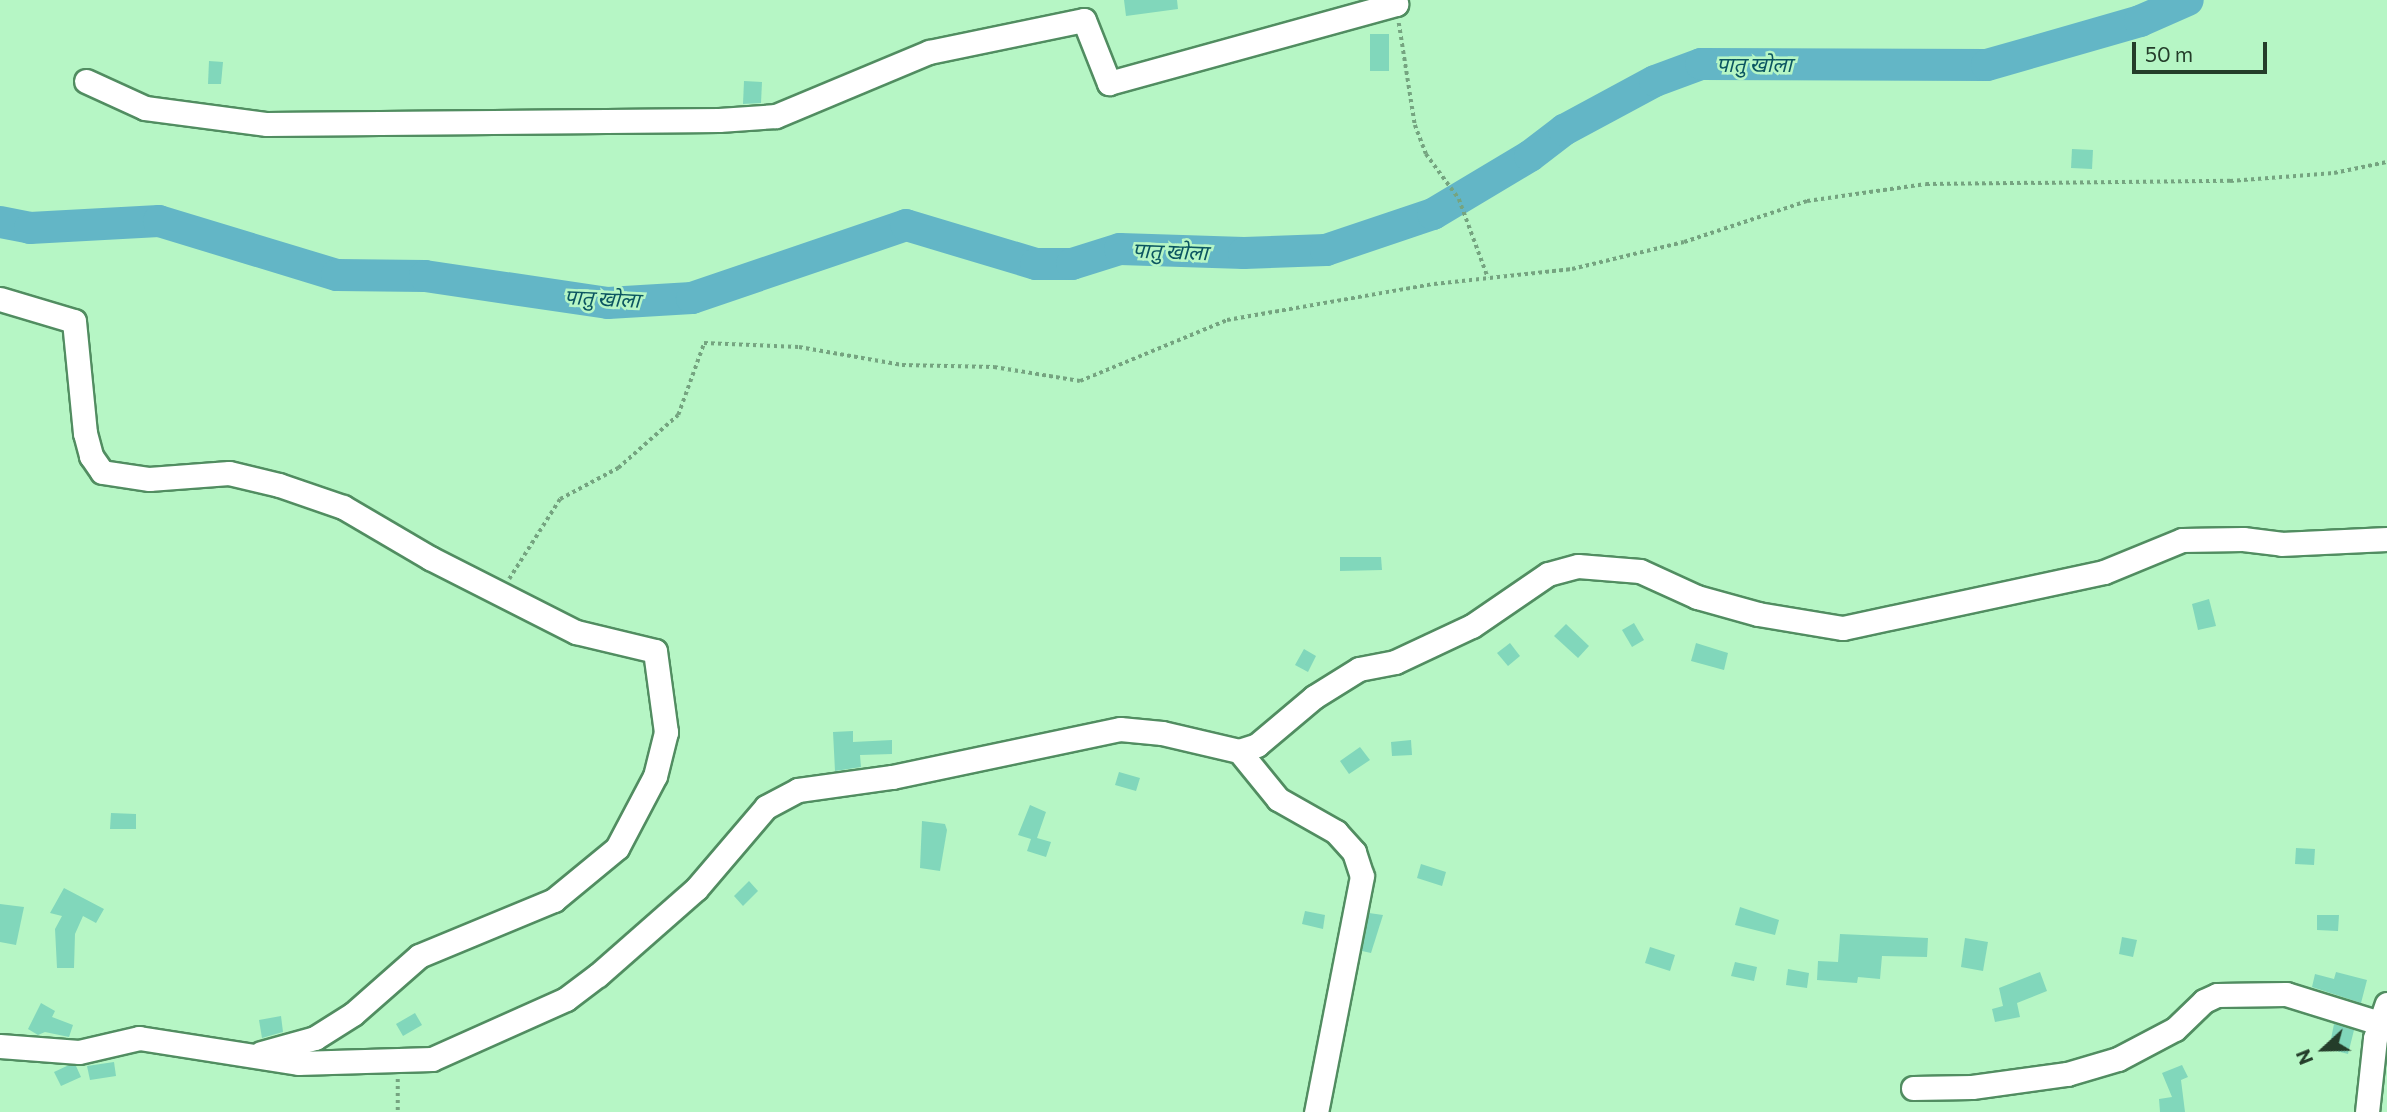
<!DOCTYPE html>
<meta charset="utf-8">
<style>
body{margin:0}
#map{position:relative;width:2387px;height:1112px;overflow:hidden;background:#b6f6c5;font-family:Commissioner,"Noto Sans Devanagari",sans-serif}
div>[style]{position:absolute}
.river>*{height:32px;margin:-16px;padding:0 16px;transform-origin:16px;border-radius:16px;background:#63b6c6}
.building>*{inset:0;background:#81d7bb}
.path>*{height:3.5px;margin-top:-1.75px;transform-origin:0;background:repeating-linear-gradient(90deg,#75a480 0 3.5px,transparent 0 7px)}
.roads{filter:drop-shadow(2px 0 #518d61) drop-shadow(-2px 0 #518d61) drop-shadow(0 2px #518d61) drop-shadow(0 -2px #518d61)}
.minor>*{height:23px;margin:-11.5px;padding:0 11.5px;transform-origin:11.5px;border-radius:11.5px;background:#fff}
span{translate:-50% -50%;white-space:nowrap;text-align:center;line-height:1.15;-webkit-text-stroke:5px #b6f6c5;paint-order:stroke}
.water-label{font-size:21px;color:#0b5561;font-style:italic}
.north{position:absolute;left:2289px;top:1014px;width:70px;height:70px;-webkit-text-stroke:5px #b6f6c5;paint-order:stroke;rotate:248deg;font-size:19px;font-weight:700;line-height:28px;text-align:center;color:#243d2a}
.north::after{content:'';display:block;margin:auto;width:24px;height:32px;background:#243d2a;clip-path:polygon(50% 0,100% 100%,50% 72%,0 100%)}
.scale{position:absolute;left:2132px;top:42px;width:135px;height:32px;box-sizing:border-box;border:4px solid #243d2a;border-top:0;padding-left:9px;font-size:21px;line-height:24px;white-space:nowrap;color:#243d2a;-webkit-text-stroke:5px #b6f6c5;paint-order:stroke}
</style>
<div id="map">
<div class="river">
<i style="left:0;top:222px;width:31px;rotate:11deg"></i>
<i style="left:30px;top:228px;width:129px;rotate:-3.1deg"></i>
<i style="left:159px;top:221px;width:186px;rotate:16.9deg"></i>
<i style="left:337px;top:275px;width:88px;rotate:0.7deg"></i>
<i style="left:425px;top:276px;width:185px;rotate:8.4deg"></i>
<i style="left:608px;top:303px;width:84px;rotate:-3.4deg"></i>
<i style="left:692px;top:298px;width:226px;rotate:-18.8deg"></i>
<i style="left:906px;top:225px;width:136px;rotate:16.7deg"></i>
<i style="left:1036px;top:264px;width:36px"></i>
<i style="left:1072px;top:264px;width:50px;rotate:-17.4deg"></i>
<i style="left:1120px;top:249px;width:124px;rotate:1.8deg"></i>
<i style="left:1244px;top:253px;width:82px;rotate:-2.1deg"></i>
<i style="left:1326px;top:250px;width:113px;rotate:-18.6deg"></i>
<i style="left:1433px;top:214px;width:113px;rotate:-30.9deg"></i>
<i style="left:1530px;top:156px;width:43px;rotate:-37.4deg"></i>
<i style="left:1564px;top:130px;width:103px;rotate:-28.3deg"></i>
<i style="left:1655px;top:81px;width:49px;rotate:-20.3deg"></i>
<i style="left:1701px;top:64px;width:286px;rotate:0.2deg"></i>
<i style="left:1987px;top:65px;width:159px;rotate:-16deg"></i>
<i style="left:2140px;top:21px;width:52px;rotate:-23.6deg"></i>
</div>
<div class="building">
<i style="clip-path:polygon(1124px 0,1177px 0,1178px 9px,1126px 16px)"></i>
<i style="clip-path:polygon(1370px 34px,1389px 34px,1389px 71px,1370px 71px)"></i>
<i style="clip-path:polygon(209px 61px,223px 62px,221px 84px,208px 84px)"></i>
<i style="clip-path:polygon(744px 81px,762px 82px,761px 103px,743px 104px)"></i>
<i style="clip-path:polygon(2072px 149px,2093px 150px,2092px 169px,2071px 168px)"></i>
<i style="clip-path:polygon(1340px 557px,1381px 557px,1382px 570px,1340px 571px)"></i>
<i style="clip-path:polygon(2209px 599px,2216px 626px,2198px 630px,2192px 604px)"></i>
<i style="clip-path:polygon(1634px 623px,1644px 640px,1632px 647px,1622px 630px)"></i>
<i style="clip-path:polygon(1566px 624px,1589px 646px,1578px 658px,1554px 636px)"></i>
<i style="clip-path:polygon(1510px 643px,1520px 656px,1508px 666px,1497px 653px)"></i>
<i style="clip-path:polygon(1696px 643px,1728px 653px,1724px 670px,1691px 661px)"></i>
<i style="clip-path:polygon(1304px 649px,1316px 656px,1308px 672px,1295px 665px)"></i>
<i style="clip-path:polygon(853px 731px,853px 742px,892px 740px,892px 754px,860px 755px,861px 767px,835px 771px,833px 732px)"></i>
<i style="clip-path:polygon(1411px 740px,1412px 755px,1392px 756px,1391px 742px)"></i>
<i style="clip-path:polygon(1360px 747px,1370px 760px,1349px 774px,1340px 761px)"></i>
<i style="clip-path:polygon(1119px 772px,1140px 778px,1136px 791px,1115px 785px)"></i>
<i style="clip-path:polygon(1030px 805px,1046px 812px,1037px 838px,1051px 842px,1046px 857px,1027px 851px,1031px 839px,1018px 835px)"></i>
<i style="clip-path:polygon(111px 813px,136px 814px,136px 829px,110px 829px)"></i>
<i style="clip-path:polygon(922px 821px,945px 824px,947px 830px,940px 871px,920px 868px)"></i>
<i style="clip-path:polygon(2296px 848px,2315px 849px,2314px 865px,2295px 864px)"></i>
<i style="clip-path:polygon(1421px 864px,1446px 872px,1442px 886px,1417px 878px)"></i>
<i style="clip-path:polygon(749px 881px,758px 891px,743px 906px,734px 896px)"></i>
<i style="clip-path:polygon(64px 888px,104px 909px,96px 923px,83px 916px,75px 934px,74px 968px,57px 968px,55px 929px,62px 916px,50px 913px)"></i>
<i style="clip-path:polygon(0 904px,24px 907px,16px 945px,0 942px)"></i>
<i style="clip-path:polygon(1740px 907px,1779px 920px,1775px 935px,1735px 925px)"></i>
<i style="clip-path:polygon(1305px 911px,1325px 915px,1323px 929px,1302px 924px)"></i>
<i style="clip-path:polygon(1369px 913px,1383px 915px,1371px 953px,1362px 951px)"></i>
<i style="clip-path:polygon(2317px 915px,2339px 915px,2338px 931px,2317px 930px)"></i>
<i style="clip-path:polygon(1840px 934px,1928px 938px,1927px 957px,1882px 956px,1880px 979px,1858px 977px,1857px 983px,1817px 980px,1818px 961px,1838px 962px)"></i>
<i style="clip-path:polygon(2122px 937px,2137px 940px,2133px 957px,2119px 954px)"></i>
<i style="clip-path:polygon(1965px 938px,1988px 942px,1983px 971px,1961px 967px)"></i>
<i style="clip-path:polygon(1650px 947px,1675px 955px,1670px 971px,1645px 963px)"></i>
<i style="clip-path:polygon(1735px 962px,1757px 967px,1754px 981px,1731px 976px)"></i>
<i style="clip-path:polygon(1788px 969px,1809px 973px,1807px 988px,1786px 985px)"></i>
<i style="clip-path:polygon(2040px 972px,2047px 991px,2017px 1003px,2020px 1017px,1995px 1022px,1992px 1009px,2003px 1006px,1999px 988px)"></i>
<i style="clip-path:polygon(2336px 972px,2367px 980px,2361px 1003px,2312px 987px,2315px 974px,2334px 979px)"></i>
<i style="clip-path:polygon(41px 1003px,55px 1011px,52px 1017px,73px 1025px,69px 1037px,45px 1032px,38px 1035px,28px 1029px)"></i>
<i style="clip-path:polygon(415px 1013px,422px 1025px,403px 1036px,396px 1024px)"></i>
<i style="clip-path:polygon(281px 1016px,283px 1032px,262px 1038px,259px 1020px)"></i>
<i style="clip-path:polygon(2334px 1024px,2354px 1030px,2348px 1054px,2329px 1049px)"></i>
<i style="clip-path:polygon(114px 1062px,116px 1076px,90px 1080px,87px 1066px)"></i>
<i style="clip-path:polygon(69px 1065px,76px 1066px,81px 1077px,61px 1086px,54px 1072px)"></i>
<i style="clip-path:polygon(2182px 1065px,2188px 1077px,2181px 1080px,2185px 1112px,2160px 1112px,2159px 1099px,2172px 1097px,2162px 1073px)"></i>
</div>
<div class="path">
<i style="left:1399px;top:23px;width:103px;rotate:81.1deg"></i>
<i style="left:1415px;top:125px;width:31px;rotate:69deg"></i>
<i style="left:1426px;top:154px;width:56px;rotate:53.7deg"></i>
<i style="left:1459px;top:199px;width:84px;rotate:69.8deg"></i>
<i style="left:509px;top:579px;width:95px;rotate:-57.5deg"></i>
<i style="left:560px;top:499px;width:66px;rotate:-28.1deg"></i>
<i style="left:618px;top:468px;width:80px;rotate:-41.5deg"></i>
<i style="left:678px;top:415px;width:77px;rotate:-70.1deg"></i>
<i style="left:704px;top:343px;width:95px;rotate:2.4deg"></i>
<i style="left:799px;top:347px;width:105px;rotate:9.9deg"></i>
<i style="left:902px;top:365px;width:92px;rotate:1.2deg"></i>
<i style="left:994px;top:367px;width:87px;rotate:9.2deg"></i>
<i style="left:1080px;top:381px;width:159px;rotate:-22.5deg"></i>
<i style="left:1227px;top:320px;width:210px;rotate:-9.9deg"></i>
<i style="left:1434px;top:284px;width:139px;rotate:-6.2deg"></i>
<i style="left:1572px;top:269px;width:115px;rotate:-13.6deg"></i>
<i style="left:1684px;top:242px;width:130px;rotate:-18.4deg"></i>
<i style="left:1807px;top:201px;width:120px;rotate:-8.1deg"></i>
<i style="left:1926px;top:184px;width:304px;rotate:-0.6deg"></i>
<i style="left:2230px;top:181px;width:104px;rotate:-4.4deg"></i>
<i style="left:2334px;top:173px;width:54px;rotate:-11.7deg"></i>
<i style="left:398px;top:1079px;width:33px;rotate:90deg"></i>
</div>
<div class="roads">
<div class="minor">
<i style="left:86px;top:81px;width:65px;rotate:24.6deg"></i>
<i style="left:145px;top:108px;width:123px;rotate:7.5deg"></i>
<i style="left:267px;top:124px;width:452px;rotate:-0.5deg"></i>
<i style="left:719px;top:120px;width:57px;rotate:-4deg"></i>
<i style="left:776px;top:116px;width:166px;rotate:-22.7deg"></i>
<i style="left:929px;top:52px;width:158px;rotate:-11.7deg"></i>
<i style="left:1084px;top:20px;width:68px;rotate:68.4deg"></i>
<i style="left:1109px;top:83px;width:298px;rotate:-15.4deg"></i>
<i style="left:1396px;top:4px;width:4px;rotate:-104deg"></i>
<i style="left:0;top:299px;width:77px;rotate:16.6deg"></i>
<i style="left:74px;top:321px;width:113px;rotate:84.4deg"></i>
<i style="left:85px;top:433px;width:24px;rotate:75deg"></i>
<i style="left:91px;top:456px;width:19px;rotate:55deg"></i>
<i style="left:102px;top:472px;width:48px;rotate:8.5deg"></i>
<i style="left:149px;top:479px;width:80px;rotate:-4.3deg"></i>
<i style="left:229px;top:473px;width:51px;rotate:13.5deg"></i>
<i style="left:279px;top:485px;width:68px;rotate:19deg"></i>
<i style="left:343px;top:507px;width:101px;rotate:30.4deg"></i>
<i style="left:430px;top:558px;width:164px;rotate:26.9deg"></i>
<i style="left:576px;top:632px;width:81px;rotate:13.5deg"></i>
<i style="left:655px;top:651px;width:82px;rotate:82.3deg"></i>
<i style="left:666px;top:732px;width:45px;rotate:104deg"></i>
<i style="left:655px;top:776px;width:81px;rotate:117.8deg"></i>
<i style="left:617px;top:848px;width:82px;rotate:140.5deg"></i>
<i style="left:554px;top:900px;width:146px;rotate:157.5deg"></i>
<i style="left:419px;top:956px;width:88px;rotate:138.7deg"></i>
<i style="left:353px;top:1014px;width:45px;rotate:147.7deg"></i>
<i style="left:315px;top:1038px;width:56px;rotate:164.5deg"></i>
<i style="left:1239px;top:751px;width:62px;rotate:50.9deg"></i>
<i style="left:1278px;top:799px;width:67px;rotate:29.6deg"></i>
<i style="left:1336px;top:832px;width:27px;rotate:48deg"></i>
<i style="left:1354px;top:852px;width:25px;rotate:72deg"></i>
<i style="left:1362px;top:876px;width:240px;rotate:101deg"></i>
<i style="left:0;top:1046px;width:79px;rotate:4.3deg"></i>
<i style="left:79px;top:1052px;width:62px;rotate:-13.1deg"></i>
<i style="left:139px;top:1038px;width:161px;rotate:8.9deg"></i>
<i style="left:298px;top:1063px;width:134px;rotate:-1.7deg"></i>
<i style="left:432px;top:1059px;width:147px;rotate:-24.1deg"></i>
<i style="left:566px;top:999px;width:40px;rotate:-37deg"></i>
<i style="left:598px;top:975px;width:130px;rotate:-41.3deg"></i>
<i style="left:696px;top:889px;width:108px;rotate:-49.5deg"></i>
<i style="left:766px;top:807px;width:36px;rotate:-28deg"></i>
<i style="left:798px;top:790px;width:95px;rotate:-7.9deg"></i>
<i style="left:892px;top:777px;width:233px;rotate:-11.9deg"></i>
<i style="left:1120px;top:729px;width:42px;rotate:5.4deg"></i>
<i style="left:1162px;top:733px;width:79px;rotate:13.2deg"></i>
<i style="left:1239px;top:751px;width:19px;rotate:-18deg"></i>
<i style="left:1257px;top:745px;width:75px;rotate:-40.1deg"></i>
<i style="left:1314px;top:697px;width:53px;rotate:-31.9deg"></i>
<i style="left:1359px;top:669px;width:37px;rotate:-11deg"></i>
<i style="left:1395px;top:662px;width:85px;rotate:-25.1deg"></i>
<i style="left:1472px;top:626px;width:92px;rotate:-34.4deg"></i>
<i style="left:1548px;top:574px;width:31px;rotate:-15deg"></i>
<i style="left:1578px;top:566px;width:62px;rotate:4.6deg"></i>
<i style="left:1640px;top:571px;width:63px;rotate:24.5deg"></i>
<i style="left:1697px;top:597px;width:63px;rotate:15.6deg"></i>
<i style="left:1758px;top:614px;width:86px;rotate:9.4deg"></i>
<i style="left:1843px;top:628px;width:267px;rotate:-12.1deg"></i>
<i style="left:2104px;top:572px;width:84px;rotate:-22.3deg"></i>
<i style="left:2182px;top:540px;width:61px;rotate:-0.9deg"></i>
<i style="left:2243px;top:539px;width:38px;rotate:7deg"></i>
<i style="left:2281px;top:544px;width:106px;rotate:-2.7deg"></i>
<i style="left:1913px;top:1088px;width:59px;rotate:-1deg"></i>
<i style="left:1972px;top:1087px;width:96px;rotate:-7.8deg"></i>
<i style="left:2067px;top:1074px;width:53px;rotate:-16.4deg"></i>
<i style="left:2118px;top:1059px;width:64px;rotate:-27.8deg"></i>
<i style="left:2175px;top:1029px;width:40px;rotate:-44deg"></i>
<i style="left:2204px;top:1001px;width:14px;rotate:-25deg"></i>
<i style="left:2217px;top:995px;width:69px;rotate:-0.8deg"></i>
<i style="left:2286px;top:994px;width:97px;rotate:17.3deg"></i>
<i style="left:2367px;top:1112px;width:74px;rotate:-83.8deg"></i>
<i style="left:2375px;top:1038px;width:36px;rotate:-71deg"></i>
</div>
</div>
<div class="water-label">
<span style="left:1754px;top:64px">पातु खोला</span>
<span style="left:1170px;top:251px;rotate:2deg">पातु खोला</span>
<span style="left:602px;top:298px;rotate:3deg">पातु खोला</span>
</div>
<div class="north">N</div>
<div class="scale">50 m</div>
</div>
